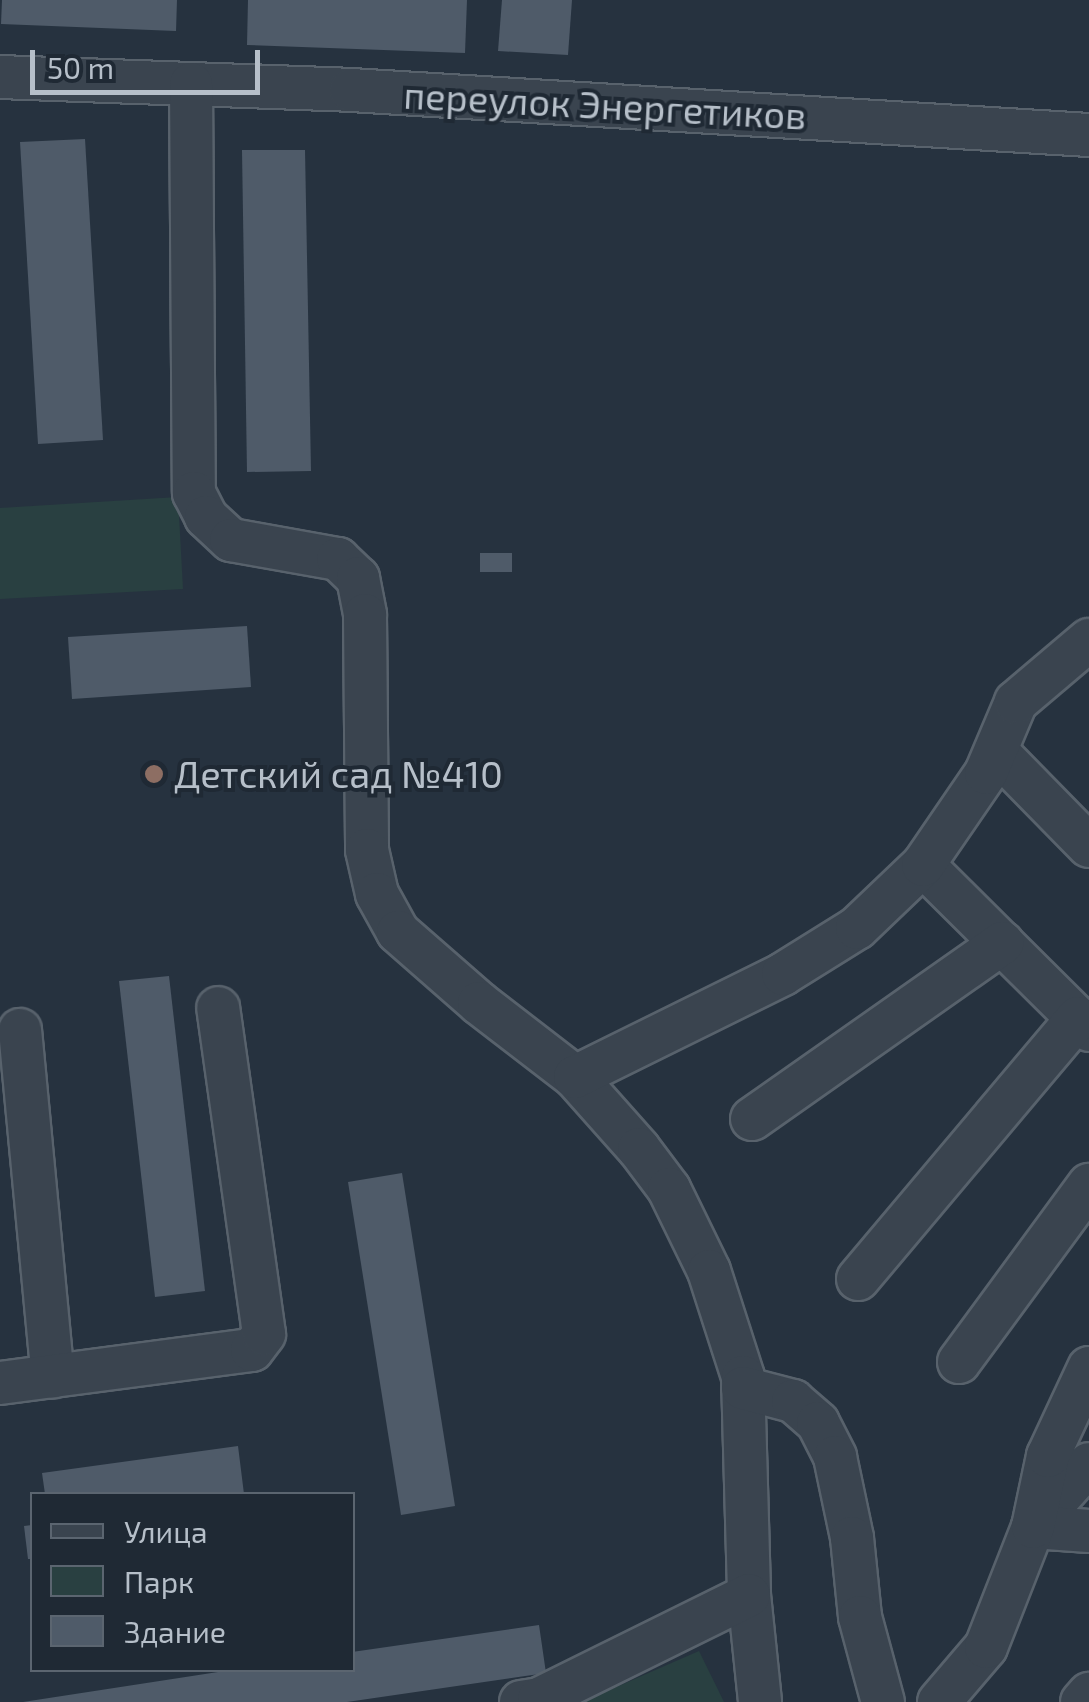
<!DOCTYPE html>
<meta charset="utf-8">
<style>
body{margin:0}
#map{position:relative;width:1089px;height:1702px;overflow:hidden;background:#26323f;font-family:"Exo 2",sans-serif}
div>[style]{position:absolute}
.green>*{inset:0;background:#294041}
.building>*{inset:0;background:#4f5b69}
.roads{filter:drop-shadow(2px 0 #58626c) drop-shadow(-2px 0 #58626c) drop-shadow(0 2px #58626c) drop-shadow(0 -2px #58626c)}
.minor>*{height:42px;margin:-21px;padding:0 21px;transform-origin:21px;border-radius:21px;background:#3a444f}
.dots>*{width:28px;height:28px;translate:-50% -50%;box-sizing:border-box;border:5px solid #1f2934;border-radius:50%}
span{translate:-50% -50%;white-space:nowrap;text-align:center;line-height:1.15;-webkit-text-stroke:8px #1f2934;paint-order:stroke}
.street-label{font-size:38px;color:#b6bfc9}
.poi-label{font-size:38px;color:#b6bfc9}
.left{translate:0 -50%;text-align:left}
.legend{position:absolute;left:30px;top:1492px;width:325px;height:180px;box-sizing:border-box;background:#1f2934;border:2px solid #5b6570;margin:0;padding:12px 18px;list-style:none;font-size:30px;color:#b6bfc9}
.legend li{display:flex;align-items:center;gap:20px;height:50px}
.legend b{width:50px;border:2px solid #5b6570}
.scale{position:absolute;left:30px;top:50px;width:230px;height:45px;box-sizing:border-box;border:5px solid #b6bfc9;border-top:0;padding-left:12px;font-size:30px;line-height:35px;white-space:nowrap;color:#b6bfc9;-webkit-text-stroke:8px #1f2934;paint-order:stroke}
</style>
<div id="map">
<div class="green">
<i style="clip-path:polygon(178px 497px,183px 589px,0 599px,0 508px)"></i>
<i style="clip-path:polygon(699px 1651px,724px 1702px,582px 1702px)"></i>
</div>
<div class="building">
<i style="clip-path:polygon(2px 0,177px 0,176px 31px,1px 24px)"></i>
<i style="clip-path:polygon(248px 0,467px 0,465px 53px,247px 45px)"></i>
<i style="clip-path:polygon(502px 0,572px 0,568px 55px,498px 51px)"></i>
<i style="clip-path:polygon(85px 139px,103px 440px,38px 444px,20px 142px)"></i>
<i style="clip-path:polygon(242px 150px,305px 150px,311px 471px,247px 472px)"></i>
<i style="clip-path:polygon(480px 553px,512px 553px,512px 572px,480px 572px)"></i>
<i style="clip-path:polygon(247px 626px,251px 687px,72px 699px,68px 637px)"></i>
<i style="clip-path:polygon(169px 976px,205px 1291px,155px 1297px,119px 981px)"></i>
<i style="clip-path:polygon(402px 1173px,455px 1506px,401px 1515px,348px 1182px)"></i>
<i style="clip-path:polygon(238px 1446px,244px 1494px,45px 1494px,42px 1473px)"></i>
<i style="clip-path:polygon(32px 1525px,32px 1559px,28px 1559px,24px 1526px)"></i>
<i style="clip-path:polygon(539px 1625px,546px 1673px,347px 1702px,23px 1702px,231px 1670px,352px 1670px,352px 1652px)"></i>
</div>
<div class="roads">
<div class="minor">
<i style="left:0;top:77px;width:351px;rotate:2.1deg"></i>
<i style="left:351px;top:90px;width:739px;rotate:3.49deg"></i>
<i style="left:191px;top:84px;width:409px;rotate:89.6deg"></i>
<i style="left:194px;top:493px;width:27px;rotate:63deg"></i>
<i style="left:206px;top:517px;width:34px;rotate:43deg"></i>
<i style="left:231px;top:540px;width:109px;rotate:10.1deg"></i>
<i style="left:338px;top:559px;width:28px;rotate:44deg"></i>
<i style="left:358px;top:578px;width:38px;rotate:79deg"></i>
<i style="left:365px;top:615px;width:235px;rotate:89.5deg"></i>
<i style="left:367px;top:850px;width:45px;rotate:77.2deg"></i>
<i style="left:377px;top:894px;width:43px;rotate:61.1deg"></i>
<i style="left:398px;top:932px;width:108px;rotate:41.2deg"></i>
<i style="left:479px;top:1003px;width:121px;rotate:37.6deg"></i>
<i style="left:575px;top:1077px;width:96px;rotate:48.4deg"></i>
<i style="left:639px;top:1149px;width:50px;rotate:53.1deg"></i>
<i style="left:669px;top:1189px;width:91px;rotate:64deg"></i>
<i style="left:709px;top:1271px;width:111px;rotate:72.2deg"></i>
<i style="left:743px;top:1377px;width:218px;rotate:88.4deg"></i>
<i style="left:749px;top:1595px;width:108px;rotate:84.1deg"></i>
<i style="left:996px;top:751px;width:133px;rotate:45.6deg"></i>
<i style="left:923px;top:865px;width:234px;rotate:44.8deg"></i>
<i style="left:20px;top:1030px;width:348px;rotate:84.6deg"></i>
<i style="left:575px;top:1077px;width:232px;rotate:-26.3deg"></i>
<i style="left:783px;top:974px;width:87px;rotate:-31.9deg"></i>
<i style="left:857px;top:928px;width:91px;rotate:-43.7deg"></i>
<i style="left:923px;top:865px;width:112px;rotate:-55.6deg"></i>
<i style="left:986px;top:773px;width:77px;rotate:-67.1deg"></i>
<i style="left:1016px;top:702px;width:96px;rotate:-40.3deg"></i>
<i style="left:752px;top:1119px;width:306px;rotate:-35.1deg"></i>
<i style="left:858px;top:1279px;width:341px;rotate:-49.9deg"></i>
<i style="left:959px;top:1362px;width:220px;rotate:-53.7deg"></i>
<i style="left:0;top:1383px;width:254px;rotate:-7.5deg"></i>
<i style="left:252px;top:1350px;width:20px;rotate:-53deg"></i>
<i style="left:264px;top:1334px;width:329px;rotate:-98deg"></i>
<i style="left:743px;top:1388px;width:52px;rotate:14.6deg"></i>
<i style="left:793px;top:1401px;width:33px;rotate:41deg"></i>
<i style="left:818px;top:1423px;width:38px;rotate:63deg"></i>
<i style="left:835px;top:1457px;width:83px;rotate:78.1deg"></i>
<i style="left:852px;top:1538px;width:79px;rotate:84.2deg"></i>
<i style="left:860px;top:1617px;width:88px;rotate:74.9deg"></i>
<i style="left:1036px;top:1523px;width:79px;rotate:-48.1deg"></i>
<i style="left:1033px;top:1527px;width:56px;rotate:4.1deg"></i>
<i style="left:521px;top:1702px;width:18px;rotate:-9deg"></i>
<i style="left:539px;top:1699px;width:234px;rotate:-26.3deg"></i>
<i style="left:939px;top:1702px;width:72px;rotate:-49.5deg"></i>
<i style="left:986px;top:1647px;width:129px;rotate:-68.6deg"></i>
<i style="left:1033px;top:1527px;width:73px;rotate:-78.1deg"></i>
<i style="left:1048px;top:1456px;width:97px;rotate:-65deg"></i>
<i style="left:1082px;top:1702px;width:11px;rotate:-49deg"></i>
</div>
</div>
<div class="dots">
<i style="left:154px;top:774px;background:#8d6e63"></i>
</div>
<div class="street-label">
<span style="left:605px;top:105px;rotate:3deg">переулок Энергетиков</span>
</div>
<div class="poi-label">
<span class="left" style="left:174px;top:774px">Детский сад №410</span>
</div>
<ul class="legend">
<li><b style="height:12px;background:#3a444f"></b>Улица</li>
<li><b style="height:28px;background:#294041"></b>Парк</li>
<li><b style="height:28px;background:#4f5b69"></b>Здание</li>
</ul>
<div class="scale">50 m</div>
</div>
